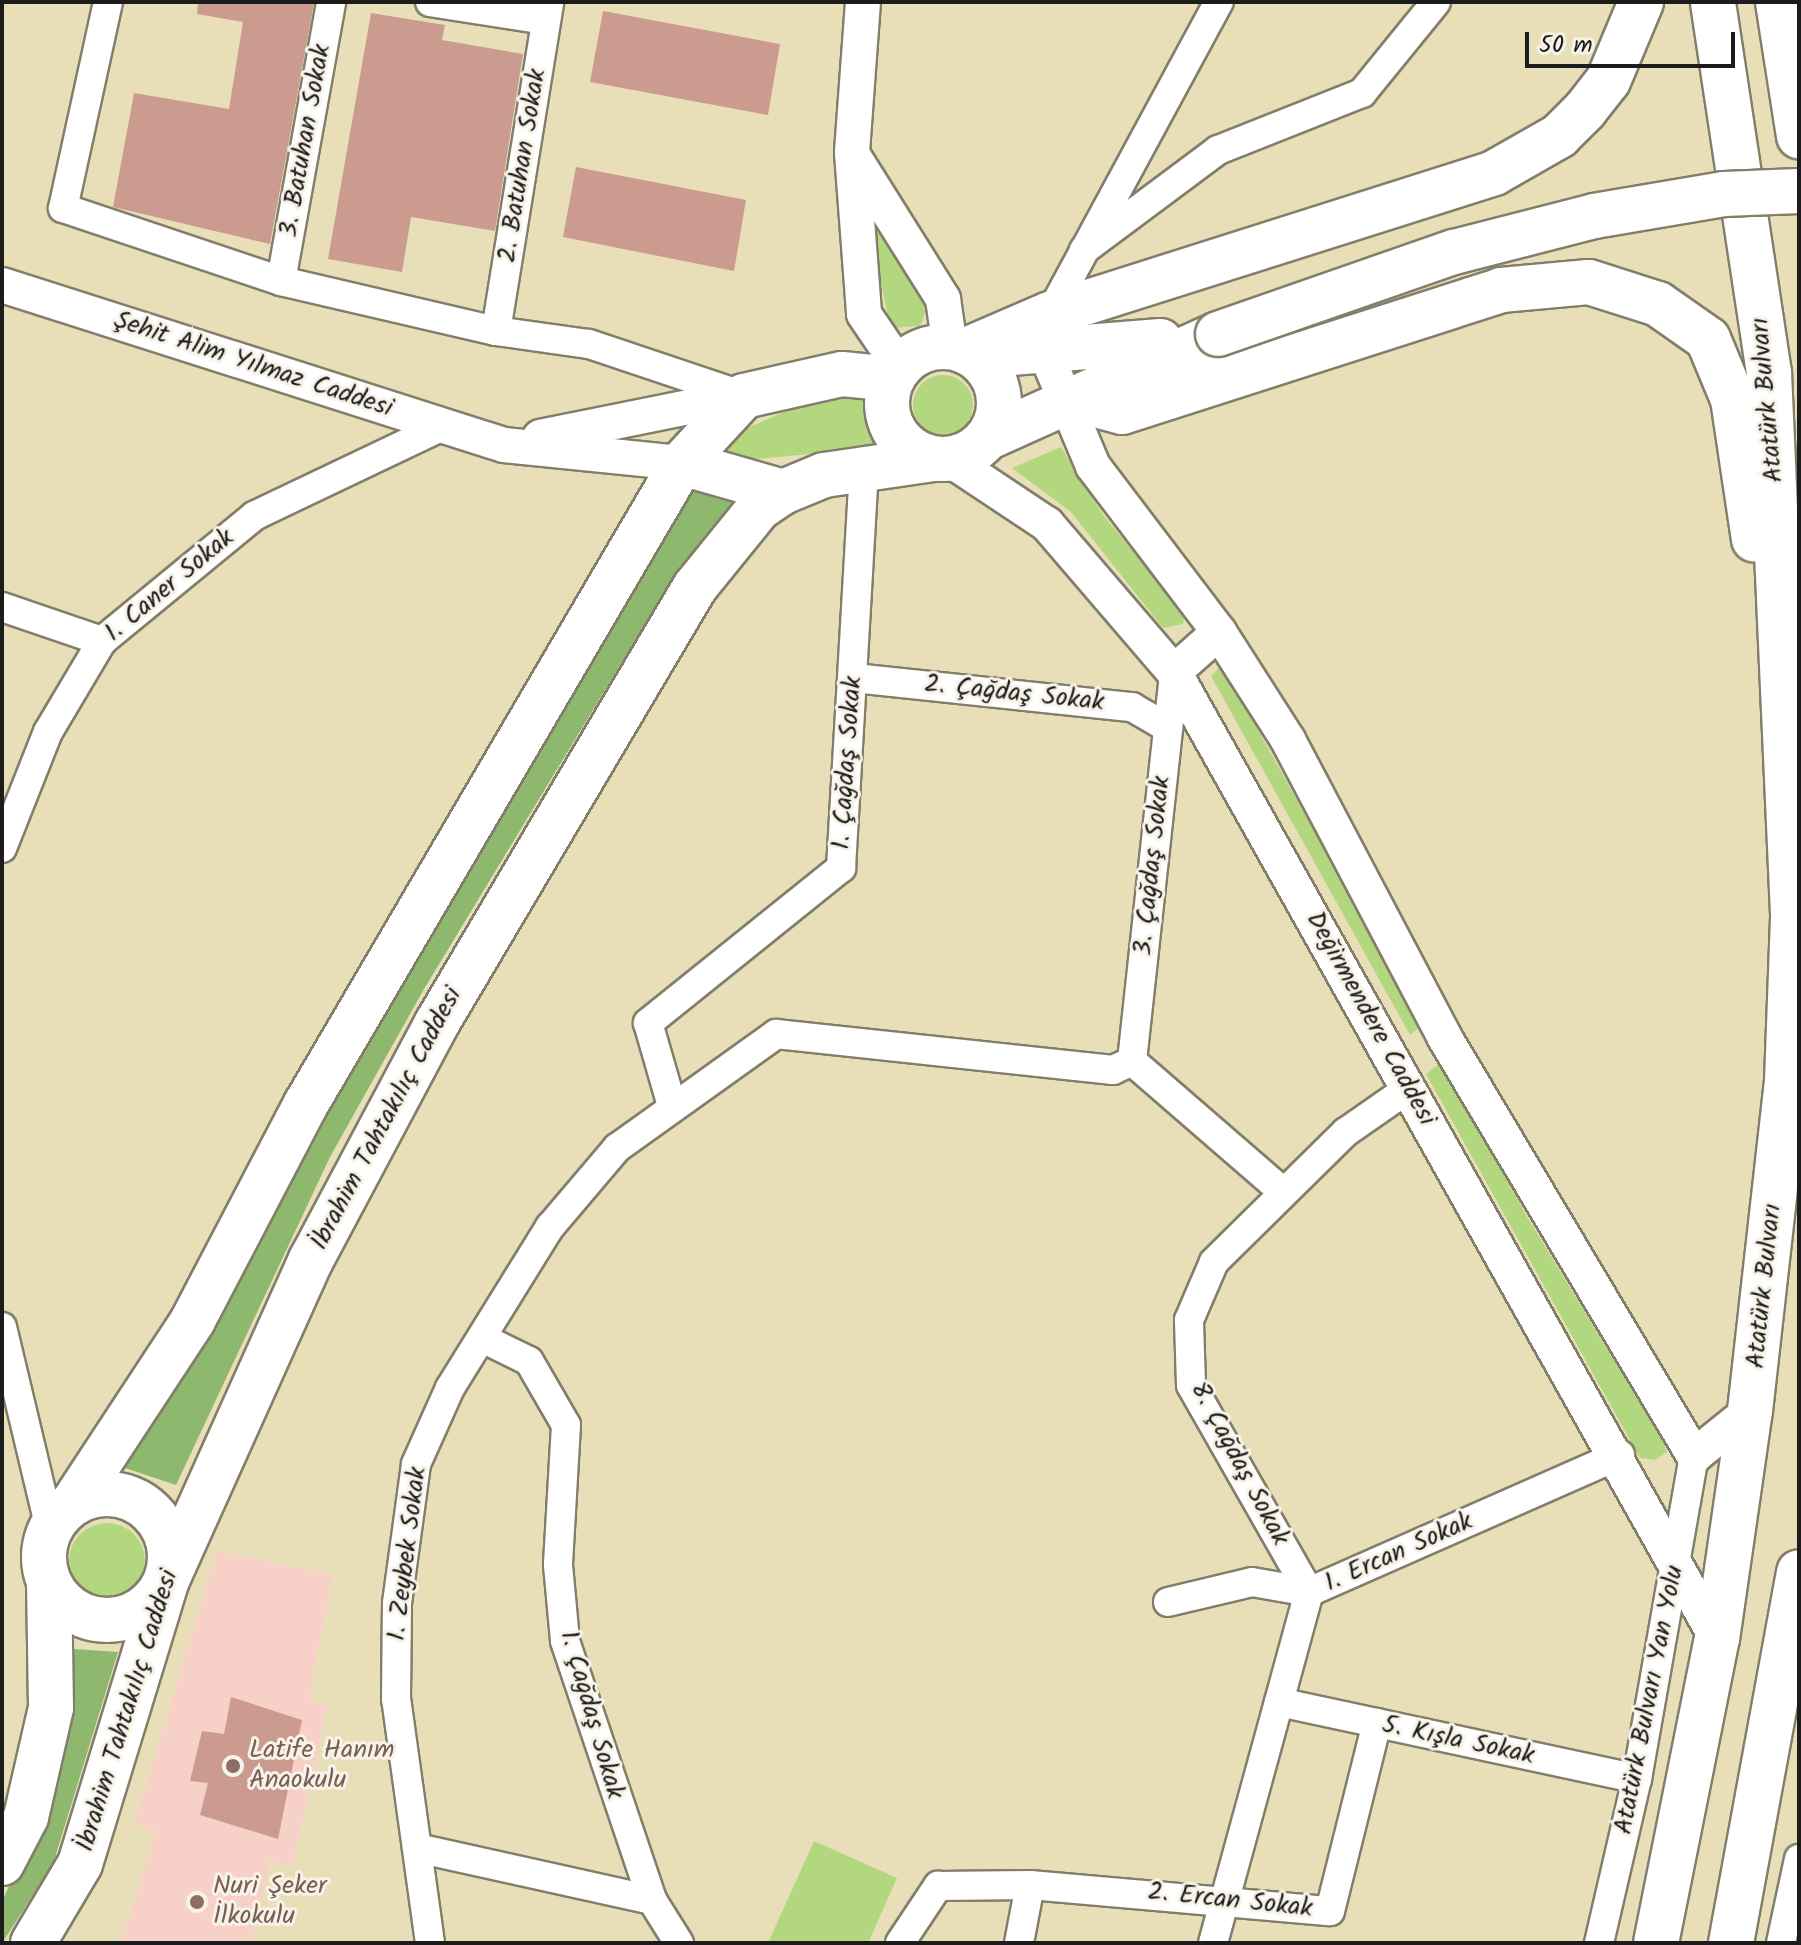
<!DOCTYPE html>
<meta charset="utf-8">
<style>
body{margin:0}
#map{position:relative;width:1801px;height:1945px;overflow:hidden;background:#e8dfb9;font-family:Kalam,sans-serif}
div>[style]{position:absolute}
.built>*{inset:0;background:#f7d1c7}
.green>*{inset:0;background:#b3d77f}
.round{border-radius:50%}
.forest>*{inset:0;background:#8eb86e}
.building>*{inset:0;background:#cb9b90}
.roads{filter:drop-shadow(2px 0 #827e6a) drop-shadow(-2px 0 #827e6a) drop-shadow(0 2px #827e6a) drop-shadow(0 -2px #827e6a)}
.minor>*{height:28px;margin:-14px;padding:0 14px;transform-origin:14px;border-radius:14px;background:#fff}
.tertiary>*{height:34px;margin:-17px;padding:0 17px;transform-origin:17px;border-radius:17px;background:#fff}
.primary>*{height:44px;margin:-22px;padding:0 22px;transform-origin:22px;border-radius:22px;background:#fff}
.primary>.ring{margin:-22px;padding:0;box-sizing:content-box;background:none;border:44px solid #fff;border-radius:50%}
.trunk>*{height:44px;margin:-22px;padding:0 22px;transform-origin:22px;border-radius:22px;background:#fff}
.bridges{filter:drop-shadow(2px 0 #827e6a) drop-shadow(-2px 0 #827e6a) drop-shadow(0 2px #827e6a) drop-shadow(0 -2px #827e6a)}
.primary-bridge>*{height:44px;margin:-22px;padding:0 22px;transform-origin:22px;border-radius:22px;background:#fff}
.dots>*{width:22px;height:22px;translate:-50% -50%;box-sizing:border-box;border:4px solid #f7f3e8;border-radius:50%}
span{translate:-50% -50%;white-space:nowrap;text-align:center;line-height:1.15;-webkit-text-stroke:6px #f7f3e8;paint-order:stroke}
.street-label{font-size:26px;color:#1c1c1c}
.education-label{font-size:26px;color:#785e54}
.left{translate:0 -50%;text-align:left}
.frame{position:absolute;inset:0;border:4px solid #1c1c1c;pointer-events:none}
.scale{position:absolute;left:1525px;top:32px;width:210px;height:36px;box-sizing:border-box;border:4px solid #1c1c1c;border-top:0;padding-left:10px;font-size:24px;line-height:28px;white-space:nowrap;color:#1c1c1c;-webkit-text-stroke:6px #f7f3e8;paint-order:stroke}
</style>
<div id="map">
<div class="built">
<i style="clip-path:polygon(217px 1551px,333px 1574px,309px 1697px,327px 1707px,292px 1867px,270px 1861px,251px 1943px,121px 1943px,156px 1831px,134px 1825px)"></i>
</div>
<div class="green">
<i style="clip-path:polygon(864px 208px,928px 306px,920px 326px,891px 328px)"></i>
<i class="round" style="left:913px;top:375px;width:60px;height:60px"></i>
<i style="clip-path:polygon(861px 389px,883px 447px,724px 462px,721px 441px,733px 434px,819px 397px)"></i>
<i style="clip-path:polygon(1061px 447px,1103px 515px,1185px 614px,1183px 624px,1163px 628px,1071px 512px,1012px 468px)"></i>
<i style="clip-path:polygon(1222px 665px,1422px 1025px,1410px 1035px,1211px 676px)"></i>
<i style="clip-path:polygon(1443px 1061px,1526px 1215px,1661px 1438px,1667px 1452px,1655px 1460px,1640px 1458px,1426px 1074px)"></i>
<i class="round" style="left:69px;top:1523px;width:76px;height:76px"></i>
<i style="clip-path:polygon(814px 1841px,897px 1878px,868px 1943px,768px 1943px)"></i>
</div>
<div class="forest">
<i style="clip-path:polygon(692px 485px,744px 495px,680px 566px,424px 989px,330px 1157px,176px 1485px,125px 1468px,215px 1329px,318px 1122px)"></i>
<i style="clip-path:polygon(74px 1649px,118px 1652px,53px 1864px,2px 1943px,2px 1902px,60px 1769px)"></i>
</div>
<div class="building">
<i style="clip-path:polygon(198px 2px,314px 3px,270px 244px,113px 207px,134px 93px,229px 109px,243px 22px,197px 14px)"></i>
<i style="clip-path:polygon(603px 11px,780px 44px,768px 115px,590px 82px)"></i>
<i style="clip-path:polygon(371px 13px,445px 25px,442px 40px,523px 54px,495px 231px,411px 217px,402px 272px,328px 259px)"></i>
<i style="clip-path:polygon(576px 167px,746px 200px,734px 271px,563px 237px)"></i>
<i style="clip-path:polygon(231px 1697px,302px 1720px,278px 1839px,200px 1815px,208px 1783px,190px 1781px,202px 1731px,224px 1734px)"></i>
</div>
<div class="roads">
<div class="minor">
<i style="left:108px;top:2px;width:211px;rotate:102.3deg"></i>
<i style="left:63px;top:208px;width:230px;rotate:18.5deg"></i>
<i style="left:281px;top:281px;width:221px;rotate:13.1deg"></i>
<i style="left:496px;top:331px;width:94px;rotate:8deg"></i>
<i style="left:589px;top:344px;width:163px;rotate:18.5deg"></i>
<i style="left:430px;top:2px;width:117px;rotate:8.8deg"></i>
<i style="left:1084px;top:250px;width:167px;rotate:-36.7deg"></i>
<i style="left:1218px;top:150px;width:155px;rotate:-21.6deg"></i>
<i style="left:1362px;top:93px;width:117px;rotate:-50.9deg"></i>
<i style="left:281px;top:281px;width:283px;rotate:-79.8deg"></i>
<i style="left:1050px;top:314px;width:355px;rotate:-61.6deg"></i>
<i style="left:496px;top:331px;width:333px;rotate:-80.8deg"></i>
<i style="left:2px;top:607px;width:106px;rotate:18.8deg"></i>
<i style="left:854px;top:678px;width:280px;rotate:6deg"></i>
<i style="left:1132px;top:707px;width:42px;rotate:30.3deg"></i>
<i style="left:2px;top:848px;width:125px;rotate:-68.4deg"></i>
<i style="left:48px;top:732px;width:106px;rotate:-59.3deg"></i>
<i style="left:102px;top:641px;width:197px;rotate:-39.4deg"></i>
<i style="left:254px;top:516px;width:209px;rotate:-25.5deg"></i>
<i style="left:1132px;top:1061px;width:391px;rotate:-83.8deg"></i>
<i style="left:1132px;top:1061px;width:198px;rotate:40.9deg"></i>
<i style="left:672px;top:1106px;width:86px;rotate:-106.1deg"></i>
<i style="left:648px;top:1023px;width:248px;rotate:-38.8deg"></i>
<i style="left:841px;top:868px;width:401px;rotate:-86.7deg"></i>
<i style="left:2px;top:1327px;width:208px;rotate:76.6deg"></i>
<i style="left:482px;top:1338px;width:52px;rotate:26.1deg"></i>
<i style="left:529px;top:1361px;width:74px;rotate:60deg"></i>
<i style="left:566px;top:1425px;width:140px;rotate:93.3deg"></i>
<i style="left:558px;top:1565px;width:76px;rotate:84.7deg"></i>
<i style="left:565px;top:1641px;width:273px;rotate:71.4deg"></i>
<i style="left:652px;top:1900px;width:51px;rotate:57.9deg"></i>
<i style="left:1168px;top:1602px;width:86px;rotate:-13.4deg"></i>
<i style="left:1252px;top:1582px;width:58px;rotate:10deg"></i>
<i style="left:1309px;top:1592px;width:340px;rotate:-23.8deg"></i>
<i style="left:1279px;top:1702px;width:366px;rotate:12.1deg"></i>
<i style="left:417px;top:1848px;width:241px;rotate:12.5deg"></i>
<i style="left:430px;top:1943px;width:246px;rotate:-97.9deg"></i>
<i style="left:396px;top:1699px;width:96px;rotate:-89.4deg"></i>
<i style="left:397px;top:1603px;width:140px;rotate:-82.2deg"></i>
<i style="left:416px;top:1464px;width:83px;rotate:-65.9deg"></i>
<i style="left:450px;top:1388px;width:190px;rotate:-58.2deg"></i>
<i style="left:550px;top:1227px;width:104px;rotate:-49.7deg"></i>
<i style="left:617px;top:1148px;width:196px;rotate:-35.6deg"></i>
<i style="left:776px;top:1034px;width:339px;rotate:6.1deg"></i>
<i style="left:1113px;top:1070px;width:21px;rotate:-25deg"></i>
<i style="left:900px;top:1943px;width:69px;rotate:-56.3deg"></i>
<i style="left:938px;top:1886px;width:92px;rotate:-0.6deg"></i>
<i style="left:1030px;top:1885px;width:301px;rotate:5deg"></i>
<i style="left:1330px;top:1911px;width:194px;rotate:-76deg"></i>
<i style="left:1019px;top:1943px;width:59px;rotate:-79.3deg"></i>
<i style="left:1213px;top:1943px;width:364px;rotate:-74.7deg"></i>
<i style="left:1309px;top:1592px;width:238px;rotate:-119.7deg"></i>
<i style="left:1191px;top:1385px;width:65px;rotate:-91.8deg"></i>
<i style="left:1189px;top:1320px;width:63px;rotate:-66.7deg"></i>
<i style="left:1214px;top:1262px;width:185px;rotate:-44.6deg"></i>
<i style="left:1346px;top:1132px;width:77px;rotate:-34.9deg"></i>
<i style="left:1599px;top:1943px;width:168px;rotate:-77deg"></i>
<i style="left:1637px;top:1779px;width:328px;rotate:-80deg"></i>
<i style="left:1781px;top:1943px;width:86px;rotate:-77.9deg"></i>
</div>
<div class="tertiary">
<i style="left:863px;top:2px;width:151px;rotate:94.2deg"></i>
<i style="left:852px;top:153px;width:161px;rotate:85.7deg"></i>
<i style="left:864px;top:314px;width:64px;rotate:55.8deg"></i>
<i style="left:854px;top:157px;width:168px;rotate:57.9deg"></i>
<i style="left:943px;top:299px;width:49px;rotate:81.7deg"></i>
<i style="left:2px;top:285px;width:527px;rotate:17.68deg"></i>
<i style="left:504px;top:445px;width:179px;rotate:5.8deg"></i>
<i style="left:1047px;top:356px;width:119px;rotate:67.3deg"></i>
<i style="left:1093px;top:466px;width:208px;rotate:52.8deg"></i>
<i style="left:1219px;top:632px;width:128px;rotate:57.4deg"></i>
<i style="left:1288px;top:740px;width:337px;rotate:62.2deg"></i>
<i style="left:1445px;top:1038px;width:487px;rotate:59.2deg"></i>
<i style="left:1694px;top:1456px;width:72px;rotate:-38.8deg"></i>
<i style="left:540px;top:437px;width:208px;rotate:-11.4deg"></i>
<i style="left:949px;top:459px;width:118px;rotate:33.6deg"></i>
<i style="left:1047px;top:524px;width:195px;rotate:49.4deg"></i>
<i style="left:1174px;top:672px;width:1109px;rotate:60.68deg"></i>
<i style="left:1174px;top:672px;width:60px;rotate:-41.6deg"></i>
</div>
<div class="primary">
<i class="ring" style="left:887px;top:347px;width:68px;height:68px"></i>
<i style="left:964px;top:351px;width:94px;rotate:-23.3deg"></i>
<i style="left:1050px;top:314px;width:466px;rotate:-17.6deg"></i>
<i style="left:1494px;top:173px;width:75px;rotate:-29.6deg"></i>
<i style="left:1559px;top:136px;width:37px;rotate:-45deg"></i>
<i style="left:1585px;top:110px;width:37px;rotate:-52deg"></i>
<i style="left:1608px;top:81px;width:86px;rotate:-67.3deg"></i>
<i style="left:974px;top:356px;width:187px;rotate:-4.6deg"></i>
<i style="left:987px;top:438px;width:253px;rotate:-24.2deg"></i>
<i style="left:682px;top:463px;width:105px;rotate:16deg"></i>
<i class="ring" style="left:44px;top:1494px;width:82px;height:82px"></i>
<i style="left:73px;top:1503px;width:219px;rotate:-56.7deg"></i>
<i style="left:193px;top:1320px;width:244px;rotate:-62.4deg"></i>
<i style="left:306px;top:1104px;width:743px;rotate:-59.6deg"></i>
<i style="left:682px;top:463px;width:91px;rotate:-47.2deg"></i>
<i style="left:744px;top:396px;width:100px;rotate:-12.7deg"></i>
<i style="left:842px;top:374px;width:50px;rotate:5.7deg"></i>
<i style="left:2px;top:1863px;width:52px;rotate:-62.4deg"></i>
<i style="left:26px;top:1817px;width:112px;rotate:-77.1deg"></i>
<i style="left:51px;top:1708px;width:126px;rotate:-90.9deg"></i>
<i style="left:33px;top:1943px;width:92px;rotate:-59.3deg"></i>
<i style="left:80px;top:1864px;width:297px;rotate:-73deg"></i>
<i style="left:167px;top:1580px;width:351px;rotate:-65.8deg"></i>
<i style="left:311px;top:1260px;width:268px;rotate:-62deg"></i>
<i style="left:437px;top:1023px;width:507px;rotate:-59.39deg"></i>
<i style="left:695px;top:587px;width:102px;rotate:-51deg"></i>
<i style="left:759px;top:508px;width:29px;rotate:-34deg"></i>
<i style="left:783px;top:492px;width:44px;rotate:-22.5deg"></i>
<i style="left:824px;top:475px;width:111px;rotate:-8.3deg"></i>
</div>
<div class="trunk">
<i style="left:1778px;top:2px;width:136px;rotate:81.1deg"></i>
<i style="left:1066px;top:397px;width:58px;rotate:15deg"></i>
<i style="left:1122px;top:412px;width:398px;rotate:-17.8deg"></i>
<i style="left:1501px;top:290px;width:88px;rotate:-5.2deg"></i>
<i style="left:1589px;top:282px;width:72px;rotate:17.7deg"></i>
<i style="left:1658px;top:304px;width:61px;rotate:35deg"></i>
<i style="left:1708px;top:339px;width:65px;rotate:67.4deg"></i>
<i style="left:1733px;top:399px;width:142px;rotate:81.5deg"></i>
<i style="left:1656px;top:1943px;width:310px;rotate:-78.7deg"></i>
<i style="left:1717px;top:1639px;width:230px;rotate:-81.8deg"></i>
<i style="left:1750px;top:1411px;width:332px;rotate:-83.6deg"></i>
<i style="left:1787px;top:1081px;width:167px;rotate:-87.9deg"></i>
<i style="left:1793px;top:914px;width:542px;rotate:-92.54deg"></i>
<i style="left:1769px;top:373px;width:375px;rotate:-98.6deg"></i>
<i style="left:1731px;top:1943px;width:377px;rotate:-79.6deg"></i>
</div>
</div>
<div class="bridges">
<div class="primary-bridge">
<i style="left:1218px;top:334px;width:250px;rotate:-19.2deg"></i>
<i style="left:1454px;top:252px;width:145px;rotate:-14.4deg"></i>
<i style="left:1594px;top:216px;width:132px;rotate:-9.6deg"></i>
<i style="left:1724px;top:194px;width:75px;rotate:-2.3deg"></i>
</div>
</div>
<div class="dots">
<i style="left:233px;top:1766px;background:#8d6e63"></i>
<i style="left:197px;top:1902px;background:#8d6e63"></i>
</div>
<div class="street-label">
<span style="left:306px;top:141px;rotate:-80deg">3. Batuhan Sokak</span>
<span style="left:523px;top:166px;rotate:-81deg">2. Batuhan Sokak</span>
<span style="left:253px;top:365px;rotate:18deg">Şehit Alim Yılmaz Caddesi</span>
<span style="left:1768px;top:400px;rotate:-95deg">Atatürk Bulvarı</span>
<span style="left:170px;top:586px;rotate:-40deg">1. Caner Sokak</span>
<span style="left:1014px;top:694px;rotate:6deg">2. Çağdaş Sokak</span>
<span style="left:848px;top:763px;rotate:-86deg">1. Çağdaş Sokak</span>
<span style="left:1153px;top:866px;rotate:-84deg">3. Çağdaş Sokak</span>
<span style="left:1370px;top:1019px;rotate:61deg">Değirmendere Caddesi</span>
<span style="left:387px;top:1119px;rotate:-62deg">İbrahim Tahtakılıç Caddesi</span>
<span style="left:1765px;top:1286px;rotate:-84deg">Atatürk Bulvarı</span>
<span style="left:1239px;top:1464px;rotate:62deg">8. Çağdaş Sokak</span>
<span style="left:1399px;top:1553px;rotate:-24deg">1. Ercan Sokak</span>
<span style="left:408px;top:1554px;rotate:-83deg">1. Zeybek Sokak</span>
<span style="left:1650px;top:1700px;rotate:-79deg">Atatürk Bulvarı Yan Yolu</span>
<span style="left:128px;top:1711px;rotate:-73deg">İbrahim Tahtakılıç Caddesi</span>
<span style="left:591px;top:1715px;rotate:74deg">1. Çağdaş Sokak</span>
<span style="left:1458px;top:1741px;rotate:12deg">5. Kışla Sokak</span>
<span style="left:1230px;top:1901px;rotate:6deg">2. Ercan Sokak</span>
</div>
<div class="education-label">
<span class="left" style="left:249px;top:1766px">Latife Hanım<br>Anaokulu</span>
<span class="left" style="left:213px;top:1902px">Nuri Şeker<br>İlkokulu</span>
</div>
<div class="frame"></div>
<div class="scale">50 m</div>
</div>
